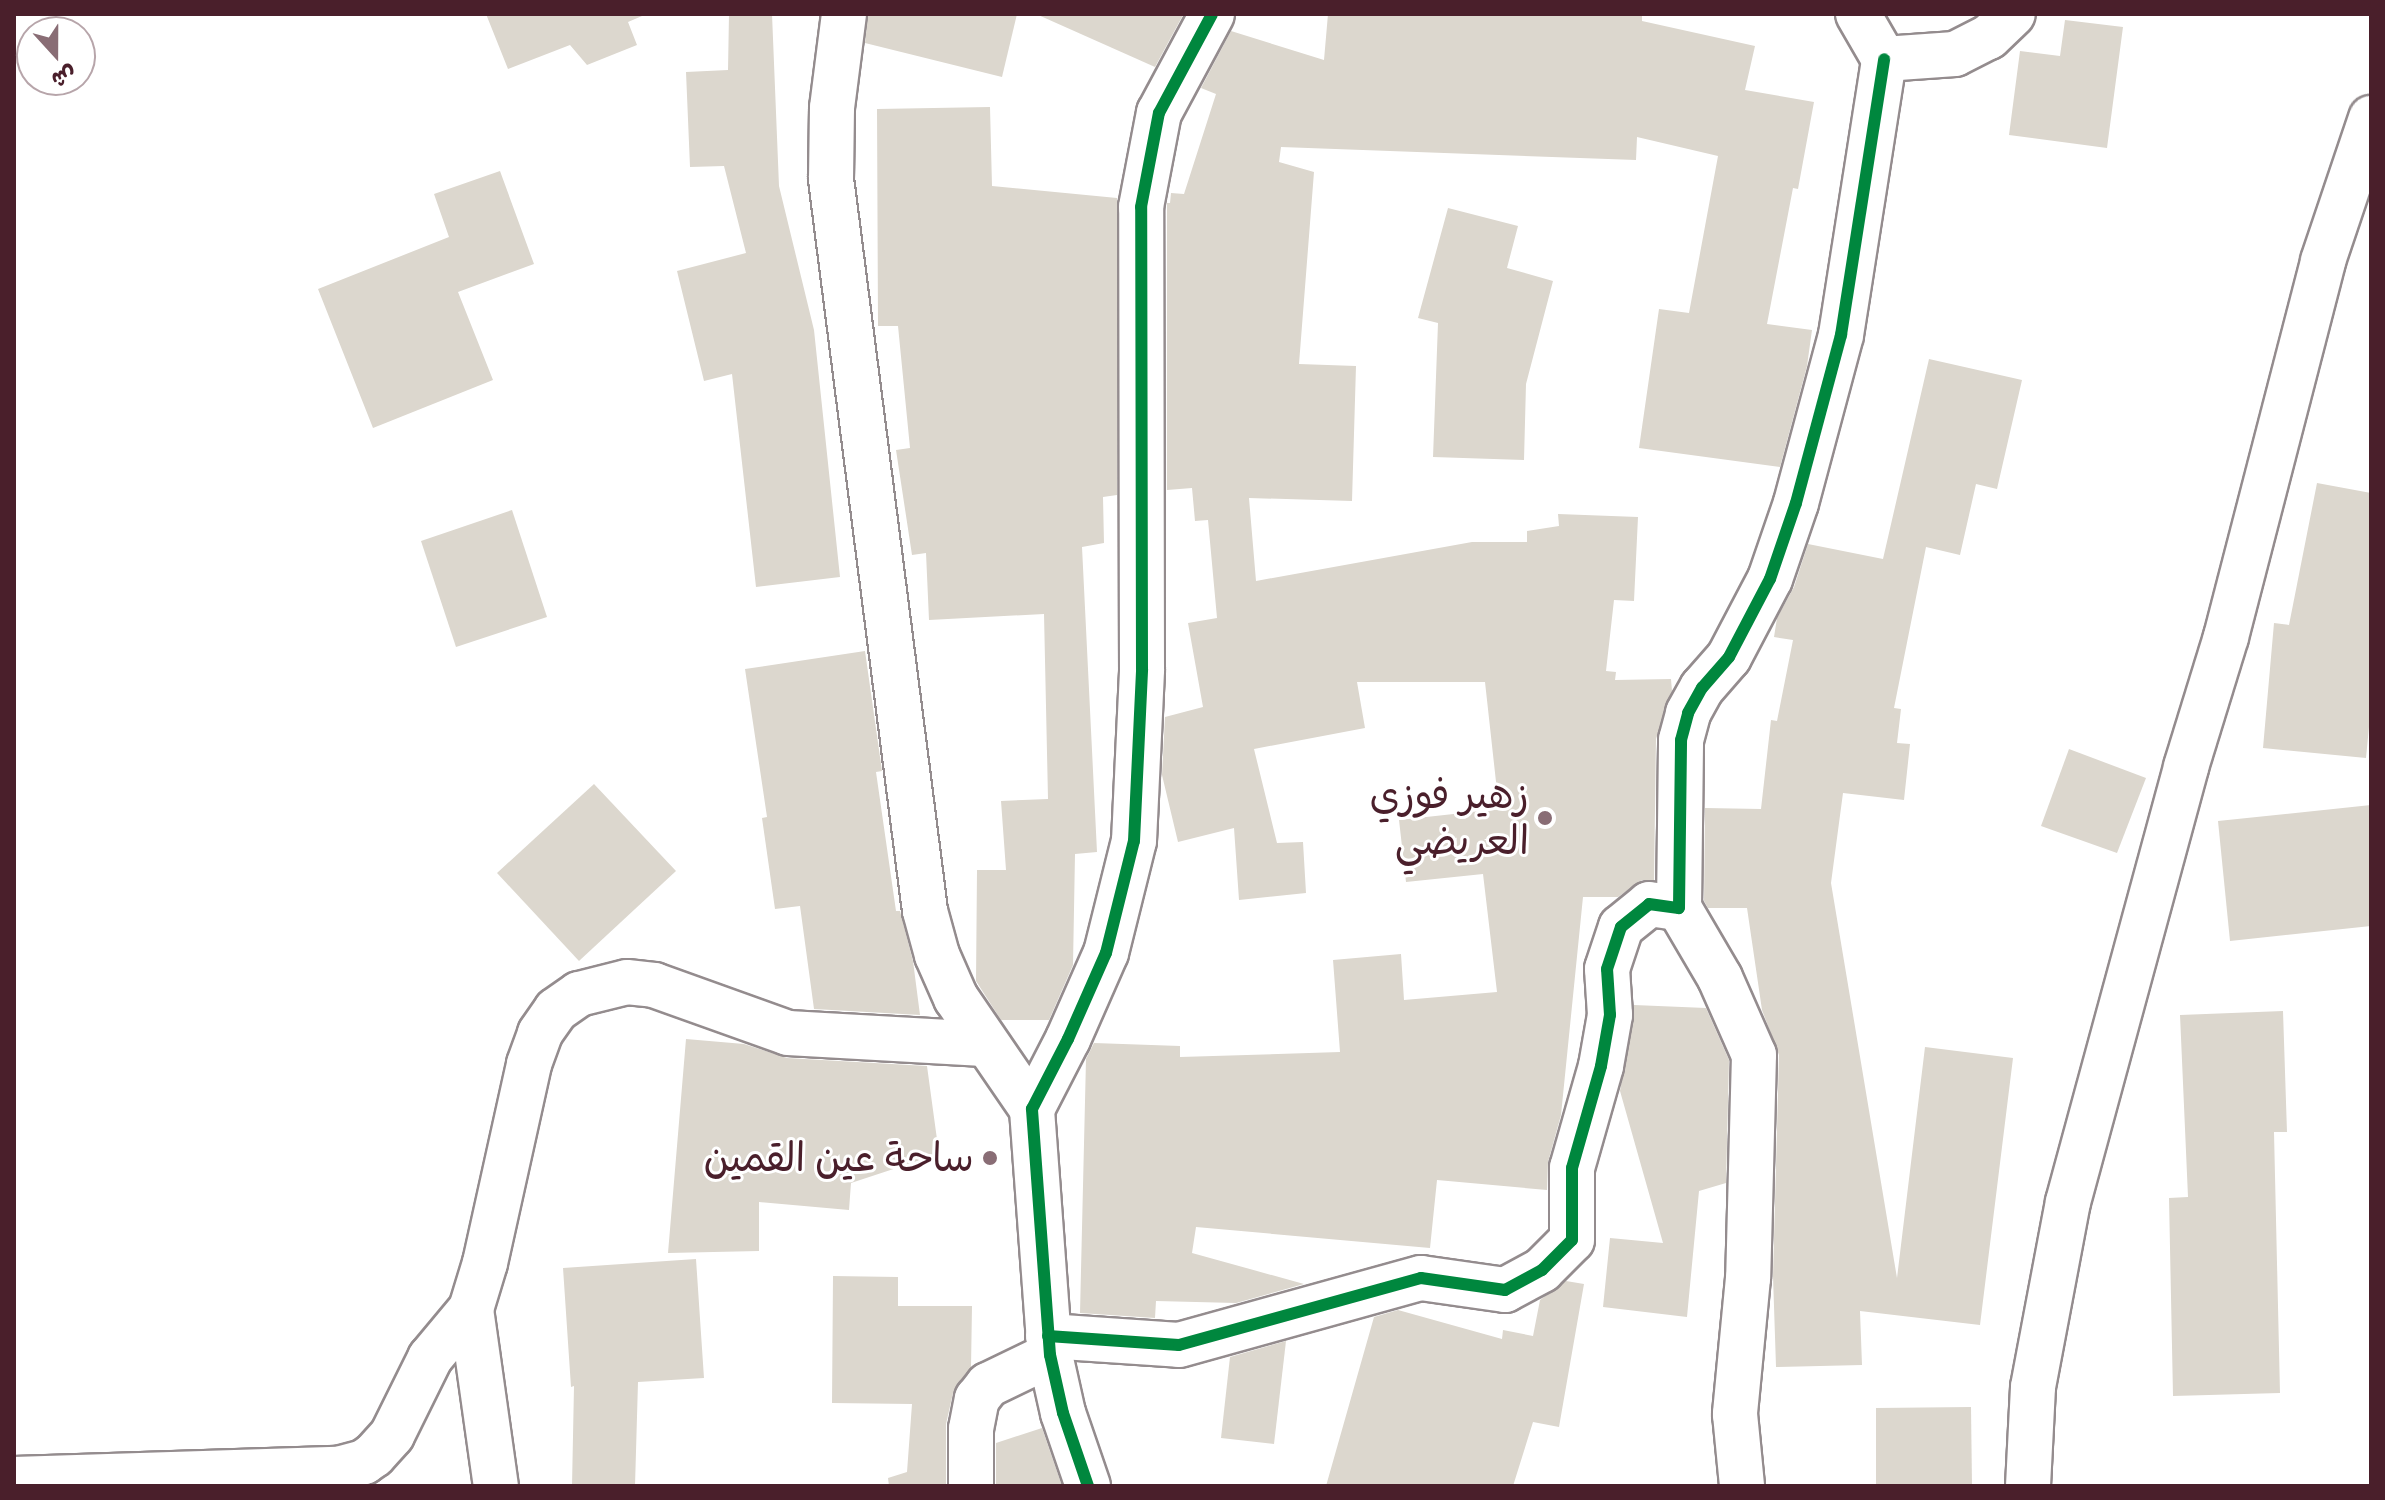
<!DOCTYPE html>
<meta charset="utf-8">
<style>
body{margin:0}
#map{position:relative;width:2385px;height:1500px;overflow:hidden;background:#fff;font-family:Caveat,"Playpen Sans Arabic",sans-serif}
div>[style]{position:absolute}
.building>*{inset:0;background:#dcd7ce}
.roads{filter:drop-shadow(2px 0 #948c8e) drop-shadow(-2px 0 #948c8e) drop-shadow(0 2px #948c8e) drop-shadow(0 -2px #948c8e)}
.minor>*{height:44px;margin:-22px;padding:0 22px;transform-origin:22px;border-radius:22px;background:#fff}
.tertiary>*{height:44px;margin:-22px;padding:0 22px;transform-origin:22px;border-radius:22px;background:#fff}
.cycleway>*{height:12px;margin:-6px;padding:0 6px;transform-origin:6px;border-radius:6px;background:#00873e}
.dots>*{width:22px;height:22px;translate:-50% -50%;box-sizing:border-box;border:4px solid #fff;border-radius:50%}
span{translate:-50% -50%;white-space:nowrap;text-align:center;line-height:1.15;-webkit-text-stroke:6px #fff;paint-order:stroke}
.poi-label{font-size:40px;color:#4a1f2b}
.right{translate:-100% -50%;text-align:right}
.frame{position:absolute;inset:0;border:16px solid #4a1f2b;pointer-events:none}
.north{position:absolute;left:16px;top:16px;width:80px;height:80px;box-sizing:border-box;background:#fff;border:2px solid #b7a5aa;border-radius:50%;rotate:159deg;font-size:22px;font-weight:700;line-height:32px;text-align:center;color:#4a1f2b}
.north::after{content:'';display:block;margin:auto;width:28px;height:36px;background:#896d75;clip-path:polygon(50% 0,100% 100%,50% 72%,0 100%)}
</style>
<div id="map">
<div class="building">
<i style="clip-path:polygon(486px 14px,641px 14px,642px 16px,628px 22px,637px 45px,587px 65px,570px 45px,508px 69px)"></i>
<i style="clip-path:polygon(729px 14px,772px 14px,779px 186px,814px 330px,840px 577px,756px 587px,732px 374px,704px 381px,677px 271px,746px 253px,724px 166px,690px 167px,686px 72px,728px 70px)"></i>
<i style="clip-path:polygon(868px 14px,1017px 14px,1002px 77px,865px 43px)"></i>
<i style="clip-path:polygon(1036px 14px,1179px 14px,1183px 15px,1155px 67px)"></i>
<i style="clip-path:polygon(1328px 14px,1642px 14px,1642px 21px,1755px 46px,1745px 90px,1814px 102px,1798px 189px,1793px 188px,1767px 324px,1812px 330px,1807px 366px,1780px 467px,1639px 448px,1659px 309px,1689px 313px,1718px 156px,1637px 137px,1636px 160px,1281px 147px,1279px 162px,1314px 172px,1299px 364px,1356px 366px,1352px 501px,1249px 498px,1256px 581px,1472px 542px,1527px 542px,1527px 531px,1559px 526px,1558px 514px,1638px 517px,1634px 601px,1614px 600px,1606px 671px,1616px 672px,1615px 680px,1671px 679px,1672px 691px,1656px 739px,1654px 880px,1642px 880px,1618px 897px,1583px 897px,1561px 1115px,1548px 1162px,1547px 1190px,1437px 1180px,1430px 1248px,1196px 1227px,1192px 1253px,1304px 1284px,1236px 1303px,1156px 1301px,1155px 1318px,1080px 1313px,1086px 1059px,1094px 1043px,1180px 1046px,1180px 1057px,1340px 1052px,1333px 960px,1401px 954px,1404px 1000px,1497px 992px,1483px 874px,1406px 882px,1399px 820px,1499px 809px,1485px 682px,1357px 682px,1365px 728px,1254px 749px,1277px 843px,1303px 842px,1306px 893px,1239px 900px,1234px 828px,1178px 842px,1162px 775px,1165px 717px,1203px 707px,1188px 623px,1217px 618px,1208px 520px,1195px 521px,1192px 488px,1167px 490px,1167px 203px,1170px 203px,1171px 193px,1184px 194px,1216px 94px,1201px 88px,1231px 31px,1324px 60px)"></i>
<i style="clip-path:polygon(2065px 20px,2123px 27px,2107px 148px,2009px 135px,2020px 51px,2060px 56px)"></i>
<i style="clip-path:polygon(990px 107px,992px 186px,1117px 198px,1117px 495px,1103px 497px,1104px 543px,1082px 547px,1097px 852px,1075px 854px,1073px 965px,1049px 1020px,1001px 1020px,976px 981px,977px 870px,1006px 870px,1001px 801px,1048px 799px,1044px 614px,929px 620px,926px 553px,912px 555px,896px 450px,910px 448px,898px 326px,878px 326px,877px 109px)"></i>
<i style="clip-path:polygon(500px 171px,534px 264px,458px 292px,493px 380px,373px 428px,318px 289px,449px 237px,434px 194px)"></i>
<i style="clip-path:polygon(1448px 208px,1518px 226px,1507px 268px,1553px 281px,1526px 384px,1524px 460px,1433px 457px,1438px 323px,1418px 318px)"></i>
<i style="clip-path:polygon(1929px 359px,2022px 380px,1997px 489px,1976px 484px,1960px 555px,1926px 547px,1894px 708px,1901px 709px,1897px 743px,1910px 744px,1904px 800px,1843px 793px,1831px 883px,1897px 1278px,1925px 1047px,2013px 1058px,1980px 1325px,1860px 1311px,1862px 1365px,1776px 1367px,1773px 1276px,1779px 1055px,1762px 1010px,1747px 908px,1708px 908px,1704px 901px,1705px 808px,1761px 809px,1771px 720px,1777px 721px,1793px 640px,1774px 637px,1777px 618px,1794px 587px,1808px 544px,1883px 559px)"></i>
<i style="clip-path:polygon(2317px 483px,2371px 493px,2371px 706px,2366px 758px,2263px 748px,2274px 623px,2289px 625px)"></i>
<i style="clip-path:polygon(512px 510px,547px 617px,456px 647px,421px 541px)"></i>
<i style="clip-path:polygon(865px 651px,882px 771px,876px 772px,896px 911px,900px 911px,913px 961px,920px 1015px,814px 1009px,800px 906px,775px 909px,762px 818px,767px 817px,745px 669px)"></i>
<i style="clip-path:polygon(2069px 749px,2146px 778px,2117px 853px,2041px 826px)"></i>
<i style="clip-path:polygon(594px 784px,676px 871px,579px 961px,497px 873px)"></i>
<i style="clip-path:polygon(2371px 805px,2371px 926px,2230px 941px,2218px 821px)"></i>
<i style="clip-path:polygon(1634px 1005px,1706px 1008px,1729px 1060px,1726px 1183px,1699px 1191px,1687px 1317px,1603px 1307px,1610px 1238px,1663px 1243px,1620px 1091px)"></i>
<i style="clip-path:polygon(2283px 1011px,2287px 1132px,2274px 1132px,2280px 1393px,2173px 1396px,2169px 1198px,2188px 1197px,2180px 1015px)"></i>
<i style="clip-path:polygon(686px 1039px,744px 1044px,787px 1058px,927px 1066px,939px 1154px,851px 1183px,849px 1210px,759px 1202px,759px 1251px,668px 1253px)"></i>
<i style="clip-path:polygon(696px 1259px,704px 1378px,638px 1382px,635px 1486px,572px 1486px,574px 1386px,571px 1387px,563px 1268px)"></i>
<i style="clip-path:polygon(833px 1276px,898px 1277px,898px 1306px,972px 1306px,971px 1368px,953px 1393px,946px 1424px,946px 1486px,889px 1486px,888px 1478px,907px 1472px,912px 1404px,832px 1403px)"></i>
<i style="clip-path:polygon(1566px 1281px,1584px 1284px,1559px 1427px,1533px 1422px,1513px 1486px,1326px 1486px,1374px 1317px,1398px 1310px,1502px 1339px,1503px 1330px,1533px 1336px,1540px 1300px)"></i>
<i style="clip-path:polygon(1286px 1341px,1274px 1444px,1221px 1438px,1230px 1357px)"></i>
<i style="clip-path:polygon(1971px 1407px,1972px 1486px,1876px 1486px,1876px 1408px)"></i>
<i style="clip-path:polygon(1042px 1428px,1062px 1486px,996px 1486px,996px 1443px)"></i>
</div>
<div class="roads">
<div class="minor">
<i style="left:1858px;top:14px;width:52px;rotate:60deg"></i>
<i style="left:1884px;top:59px;width:71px;rotate:-4deg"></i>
<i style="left:1955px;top:54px;width:38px;rotate:-27deg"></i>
<i style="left:1989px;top:37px;width:33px;rotate:-44deg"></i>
<i style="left:1679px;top:908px;width:81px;rotate:59.6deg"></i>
<i style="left:1720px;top:978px;width:84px;rotate:66.2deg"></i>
<i style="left:1754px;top:1055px;width:223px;rotate:91.5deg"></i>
<i style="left:1748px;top:1278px;width:137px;rotate:95.5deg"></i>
<i style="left:1735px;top:1414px;width:72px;rotate:84.4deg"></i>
<i style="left:471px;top:1309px;width:179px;rotate:82deg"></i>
<i style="left:1048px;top:1336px;width:131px;rotate:3.9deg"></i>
<i style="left:1179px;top:1345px;width:251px;rotate:-15.5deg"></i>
<i style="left:1421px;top:1278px;width:85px;rotate:8.1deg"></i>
<i style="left:1505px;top:1290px;width:42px;rotate:-28.4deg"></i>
<i style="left:1542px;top:1270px;width:42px;rotate:-45deg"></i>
<i style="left:1572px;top:1240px;width:72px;rotate:-90deg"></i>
<i style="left:1572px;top:1168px;width:106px;rotate:-74.1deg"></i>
<i style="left:1601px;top:1066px;width:52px;rotate:-80deg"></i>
<i style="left:1610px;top:1015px;width:46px;rotate:-93.7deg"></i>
<i style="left:1607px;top:969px;width:44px;rotate:-71.6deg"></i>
<i style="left:1621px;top:927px;width:36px;rotate:-39deg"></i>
<i style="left:1649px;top:904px;width:30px;rotate:8deg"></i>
<i style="left:1679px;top:908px;width:168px;rotate:-89.3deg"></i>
<i style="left:1681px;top:740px;width:28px;rotate:-75deg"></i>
<i style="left:1688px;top:713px;width:29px;rotate:-61deg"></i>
<i style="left:1702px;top:688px;width:41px;rotate:-48.9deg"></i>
<i style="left:1729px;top:657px;width:88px;rotate:-62.3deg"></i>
<i style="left:1770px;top:579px;width:80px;rotate:-71.1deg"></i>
<i style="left:1796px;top:503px;width:174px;rotate:-75deg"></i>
<i style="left:1841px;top:335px;width:279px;rotate:-81.1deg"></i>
<i style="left:14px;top:1479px;width:324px;rotate:-1.8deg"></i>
<i style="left:338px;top:1469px;width:27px;rotate:-15deg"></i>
<i style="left:364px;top:1462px;width:12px;rotate:-35deg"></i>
<i style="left:374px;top:1455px;width:27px;rotate:-48deg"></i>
<i style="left:392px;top:1435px;width:86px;rotate:-63.7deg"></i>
<i style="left:430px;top:1358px;width:64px;rotate:-50.1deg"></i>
<i style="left:471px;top:1309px;width:48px;rotate:-73.1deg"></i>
<i style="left:485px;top:1263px;width:204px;rotate:-77.5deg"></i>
<i style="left:529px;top:1064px;width:33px;rotate:-70deg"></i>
<i style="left:540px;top:1033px;width:28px;rotate:-55deg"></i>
<i style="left:556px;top:1010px;width:28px;rotate:-35deg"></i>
<i style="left:579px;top:994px;width:49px;rotate:-14deg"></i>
<i style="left:627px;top:982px;width:27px;rotate:6deg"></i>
<i style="left:654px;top:985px;width:142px;rotate:19.7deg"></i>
<i style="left:788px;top:1033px;width:196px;rotate:3.2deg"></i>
<i style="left:971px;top:1486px;width:57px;rotate:-90deg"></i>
<i style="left:971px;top:1429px;width:31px;rotate:-79deg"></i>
<i style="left:977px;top:1399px;width:18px;rotate:-52deg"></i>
<i style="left:988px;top:1385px;width:69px;rotate:-25.8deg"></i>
<i style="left:2028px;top:1486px;width:99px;rotate:-87.1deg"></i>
<i style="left:2033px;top:1387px;width:188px;rotate:-79.3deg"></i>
<i style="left:2068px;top:1202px;width:451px;rotate:-74.8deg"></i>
<i style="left:2186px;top:767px;width:136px;rotate:-72.9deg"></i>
<i style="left:2226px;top:637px;width:388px;rotate:-75.5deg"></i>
<i style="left:2323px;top:261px;width:151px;rotate:-71.4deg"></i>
</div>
<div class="tertiary">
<i style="left:844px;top:14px;width:95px;rotate:97.3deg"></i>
<i style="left:832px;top:108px;width:71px;rotate:90.8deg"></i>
<i style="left:831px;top:179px;width:738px;rotate:82.68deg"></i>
<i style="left:925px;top:911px;width:46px;rotate:74.7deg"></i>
<i style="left:937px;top:955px;width:47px;rotate:66.2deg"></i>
<i style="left:956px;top:998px;width:135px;rotate:55.6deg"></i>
<i style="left:1088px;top:1486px;width:77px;rotate:-108.9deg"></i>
<i style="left:1063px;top:1413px;width:59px;rotate:-102.6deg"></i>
<i style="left:1050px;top:1355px;width:247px;rotate:-94.2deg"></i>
<i style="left:1032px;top:1109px;width:79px;rotate:-62.8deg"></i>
<i style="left:1068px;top:1039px;width:94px;rotate:-66.2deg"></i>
<i style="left:1106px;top:953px;width:115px;rotate:-76deg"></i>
<i style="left:1134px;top:841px;width:172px;rotate:-87.3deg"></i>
<i style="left:1142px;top:669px;width:462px;rotate:-90.1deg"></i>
<i style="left:1141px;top:207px;width:96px;rotate:-79.2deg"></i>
<i style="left:1159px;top:113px;width:112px;rotate:-61.8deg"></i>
</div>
</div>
<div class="cycleway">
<i style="left:1048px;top:1336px;width:131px;rotate:3.9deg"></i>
<i style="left:1179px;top:1345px;width:251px;rotate:-15.5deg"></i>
<i style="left:1421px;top:1278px;width:85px;rotate:8.1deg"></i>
<i style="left:1505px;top:1290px;width:42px;rotate:-28.4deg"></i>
<i style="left:1542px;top:1270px;width:42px;rotate:-45deg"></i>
<i style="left:1572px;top:1240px;width:72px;rotate:-90deg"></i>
<i style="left:1572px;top:1168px;width:106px;rotate:-74.1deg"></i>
<i style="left:1601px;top:1066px;width:52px;rotate:-80deg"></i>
<i style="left:1610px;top:1015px;width:46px;rotate:-93.7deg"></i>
<i style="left:1607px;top:969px;width:44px;rotate:-71.6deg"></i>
<i style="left:1621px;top:927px;width:36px;rotate:-39deg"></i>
<i style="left:1649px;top:904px;width:30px;rotate:8deg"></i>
<i style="left:1679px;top:908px;width:168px;rotate:-89.3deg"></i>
<i style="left:1681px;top:740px;width:28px;rotate:-75deg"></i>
<i style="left:1688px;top:713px;width:29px;rotate:-61deg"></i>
<i style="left:1702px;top:688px;width:41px;rotate:-48.9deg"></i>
<i style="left:1729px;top:657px;width:88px;rotate:-62.3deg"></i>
<i style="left:1770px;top:579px;width:80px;rotate:-71.1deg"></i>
<i style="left:1796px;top:503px;width:174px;rotate:-75deg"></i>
<i style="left:1841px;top:335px;width:279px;rotate:-81.1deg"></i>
<i style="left:1088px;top:1486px;width:77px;rotate:-108.9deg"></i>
<i style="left:1063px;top:1413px;width:59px;rotate:-102.6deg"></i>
<i style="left:1050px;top:1355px;width:247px;rotate:-94.2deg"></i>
<i style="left:1032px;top:1109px;width:79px;rotate:-62.8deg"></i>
<i style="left:1068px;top:1039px;width:94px;rotate:-66.2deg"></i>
<i style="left:1106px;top:953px;width:115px;rotate:-76deg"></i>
<i style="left:1134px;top:841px;width:172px;rotate:-87.3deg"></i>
<i style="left:1142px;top:669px;width:462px;rotate:-90.1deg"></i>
<i style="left:1141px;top:207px;width:96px;rotate:-79.2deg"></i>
<i style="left:1159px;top:113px;width:112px;rotate:-61.8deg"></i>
</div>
<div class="dots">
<i style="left:1545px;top:818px;background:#896d75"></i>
<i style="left:990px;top:1158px;background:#896d75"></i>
</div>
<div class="poi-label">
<span class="right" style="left:1529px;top:818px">زهير فوزي<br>العريضي</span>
<span class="right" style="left:974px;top:1158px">ساحة عين القمين</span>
</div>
<div class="frame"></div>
<div class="north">ش</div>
</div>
